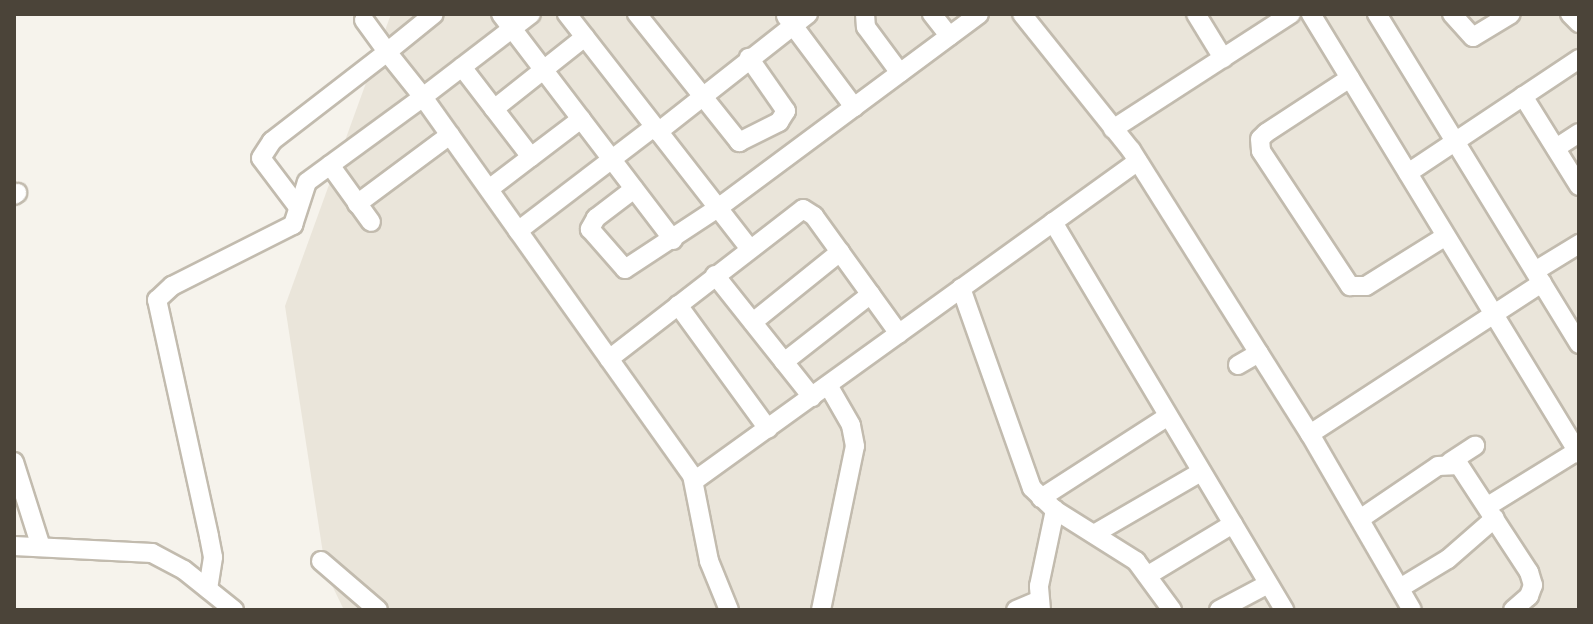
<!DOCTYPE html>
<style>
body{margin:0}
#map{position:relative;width:1593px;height:624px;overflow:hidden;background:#f6f3ec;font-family:Lato,sans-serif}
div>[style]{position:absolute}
.residential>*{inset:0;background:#eae5da}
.roads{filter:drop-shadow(2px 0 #c2bbae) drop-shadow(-2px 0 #c2bbae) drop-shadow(0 2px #c2bbae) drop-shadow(0 -2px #c2bbae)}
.street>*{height:18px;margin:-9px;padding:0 9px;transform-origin:9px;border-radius:9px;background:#fff}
span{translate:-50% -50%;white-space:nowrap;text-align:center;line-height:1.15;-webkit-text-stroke:6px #fff;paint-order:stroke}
.frame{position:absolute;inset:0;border:16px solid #4b4439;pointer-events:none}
</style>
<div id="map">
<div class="residential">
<i style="clip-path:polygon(391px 14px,1566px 14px,1579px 28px,1579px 610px,344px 610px,326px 573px,285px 306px)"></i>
</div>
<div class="roads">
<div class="street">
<i style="left:501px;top:14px;width:284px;rotate:52.7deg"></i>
<i style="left:567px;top:14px;width:296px;rotate:52.1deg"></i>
<i style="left:637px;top:14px;width:164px;rotate:51.4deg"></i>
<i style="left:739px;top:142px;width:45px;rotate:-26.6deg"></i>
<i style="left:779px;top:122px;width:13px;rotate:-58deg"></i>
<i style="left:786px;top:111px;width:65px;rotate:-124.9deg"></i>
<i style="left:865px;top:14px;width:13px;rotate:86deg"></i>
<i style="left:866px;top:27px;width:57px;rotate:53.5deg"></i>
<i style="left:932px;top:14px;width:28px;rotate:52deg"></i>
<i style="left:1022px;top:14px;width:174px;rotate:51.3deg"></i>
<i style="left:1131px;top:150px;width:336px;rotate:57.8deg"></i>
<i style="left:1310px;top:434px;width:203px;rotate:59.9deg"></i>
<i style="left:1196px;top:14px;width:52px;rotate:58.5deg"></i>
<i style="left:1311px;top:14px;width:515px;rotate:58.65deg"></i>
<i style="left:1377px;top:14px;width:387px;rotate:58.5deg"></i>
<i style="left:1452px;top:14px;width:31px;rotate:48deg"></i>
<i style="left:1473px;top:37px;width:44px;rotate:-31.2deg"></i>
<i style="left:1570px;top:14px;width:13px;rotate:45deg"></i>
<i style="left:786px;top:16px;width:114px;rotate:53.2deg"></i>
<i style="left:364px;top:20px;width:39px;rotate:54deg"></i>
<i style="left:387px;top:52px;width:60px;rotate:-39deg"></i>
<i style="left:462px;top:67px;width:113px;rotate:52.5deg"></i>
<i style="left:531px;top:157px;width:63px;rotate:-37.2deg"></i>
<i style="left:1350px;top:78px;width:100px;rotate:146.8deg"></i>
<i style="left:1266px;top:133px;width:8px;rotate:135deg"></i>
<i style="left:1260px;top:139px;width:12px;rotate:85deg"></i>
<i style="left:1261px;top:151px;width:162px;rotate:56.6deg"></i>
<i style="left:1350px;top:286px;width:16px"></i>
<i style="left:1366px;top:286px;width:94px;rotate:-32deg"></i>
<i style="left:1523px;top:96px;width:106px;rotate:58.1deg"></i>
<i style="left:494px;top:109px;width:116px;rotate:-38.4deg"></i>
<i style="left:1113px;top:129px;width:212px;rotate:-32.9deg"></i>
<i style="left:658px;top:132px;width:191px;rotate:-38.2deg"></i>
<i style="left:1556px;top:148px;width:27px;rotate:-33deg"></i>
<i style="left:330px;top:165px;width:70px;rotate:54.3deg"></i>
<i style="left:1408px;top:173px;width:206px;rotate:-33.7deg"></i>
<i style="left:489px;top:189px;width:53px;rotate:-37.3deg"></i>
<i style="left:634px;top:189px;width:48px;rotate:142.7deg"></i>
<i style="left:596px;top:218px;width:13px;rotate:119deg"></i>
<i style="left:590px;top:229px;width:53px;rotate:48.8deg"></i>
<i style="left:625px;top:269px;width:111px;rotate:-33.3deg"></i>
<i style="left:718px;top:208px;width:325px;rotate:-36.6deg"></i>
<i style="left:14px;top:195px;width:4px;rotate:-34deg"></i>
<i style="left:357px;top:204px;width:116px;rotate:-36.6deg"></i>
<i style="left:298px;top:207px;width:61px;rotate:-127.1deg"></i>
<i style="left:261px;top:158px;width:20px;rotate:-57deg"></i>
<i style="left:272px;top:141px;width:145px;rotate:-37.7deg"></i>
<i style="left:387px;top:52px;width:58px;rotate:51.3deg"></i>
<i style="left:423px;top:97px;width:136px;rotate:-37.5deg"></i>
<i style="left:1053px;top:222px;width:452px;rotate:59.2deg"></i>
<i style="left:518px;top:231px;width:171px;rotate:-37.4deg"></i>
<i style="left:1535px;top:271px;width:52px;rotate:-31.5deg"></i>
<i style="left:715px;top:275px;width:156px;rotate:51.5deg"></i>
<i style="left:961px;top:288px;width:212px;rotate:70.5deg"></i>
<i style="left:1032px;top:488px;width:32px;rotate:44deg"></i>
<i style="left:1055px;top:510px;width:96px;rotate:32.2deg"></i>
<i style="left:1136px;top:561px;width:61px;rotate:53.7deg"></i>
<i style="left:678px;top:305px;width:153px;rotate:54deg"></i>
<i style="left:753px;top:322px;width:112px;rotate:-38.8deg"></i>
<i style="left:609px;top:359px;width:245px;rotate:-37.7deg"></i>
<i style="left:803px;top:209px;width:13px;rotate:32deg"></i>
<i style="left:814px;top:216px;width:145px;rotate:54.2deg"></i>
<i style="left:784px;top:362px;width:110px;rotate:-38deg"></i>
<i style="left:1238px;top:365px;width:24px;rotate:-30deg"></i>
<i style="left:1310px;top:434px;width:277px;rotate:-33.1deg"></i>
<i style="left:14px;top:462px;width:89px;rotate:72.4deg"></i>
<i style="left:1450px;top:462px;width:30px;rotate:-33deg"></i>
<i style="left:694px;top:481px;width:547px;rotate:-35.78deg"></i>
<i style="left:1041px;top:498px;width:151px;rotate:-32.8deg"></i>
<i style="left:1488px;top:506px;width:105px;rotate:-31.7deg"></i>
<i style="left:1360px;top:519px;width:94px;rotate:-34.2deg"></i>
<i style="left:1438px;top:466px;width:21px;rotate:-3deg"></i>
<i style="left:1459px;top:465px;width:128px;rotate:56.8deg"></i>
<i style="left:1529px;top:572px;width:14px;rotate:73deg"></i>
<i style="left:1533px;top:585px;width:12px;rotate:110deg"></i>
<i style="left:1529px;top:596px;width:21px;rotate:139deg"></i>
<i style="left:1094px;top:534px;width:124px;rotate:-30.1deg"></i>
<i style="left:14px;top:546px;width:138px;rotate:2.9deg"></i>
<i style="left:152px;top:553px;width:36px;rotate:28deg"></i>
<i style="left:184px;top:570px;width:64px;rotate:38.7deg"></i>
<i style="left:321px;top:561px;width:75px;rotate:40.7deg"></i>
<i style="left:1150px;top:574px;width:97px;rotate:-31.1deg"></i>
<i style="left:1400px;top:588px;width:56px;rotate:-31.1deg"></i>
<i style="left:1448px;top:559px;width:62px;rotate:-41.1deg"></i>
<i style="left:208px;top:589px;width:32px;rotate:-81deg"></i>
<i style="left:213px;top:557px;width:21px;rotate:-101deg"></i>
<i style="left:209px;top:536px;width:242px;rotate:-102.4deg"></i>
<i style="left:157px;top:300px;width:21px;rotate:-43deg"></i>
<i style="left:172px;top:286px;width:136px;rotate:-26.8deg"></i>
<i style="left:293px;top:225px;width:45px;rotate:-72deg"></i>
<i style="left:307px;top:182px;width:144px;rotate:-36.2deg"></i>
<i style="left:423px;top:97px;width:464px;rotate:54.6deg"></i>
<i style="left:692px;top:475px;width:88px;rotate:78.8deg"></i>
<i style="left:709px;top:561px;width:53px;rotate:67.8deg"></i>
<i style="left:821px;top:610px;width:167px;rotate:-78.3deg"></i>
<i style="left:855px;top:446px;width:21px;rotate:-101deg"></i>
<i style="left:851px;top:425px;width:46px;rotate:-119.9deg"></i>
<i style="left:1016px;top:610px;width:25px;rotate:-23deg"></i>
<i style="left:1041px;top:610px;width:24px;rotate:-95deg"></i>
<i style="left:1039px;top:586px;width:78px;rotate:-78.1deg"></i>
<i style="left:1219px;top:610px;width:55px;rotate:-28deg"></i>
</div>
</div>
<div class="frame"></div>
</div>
